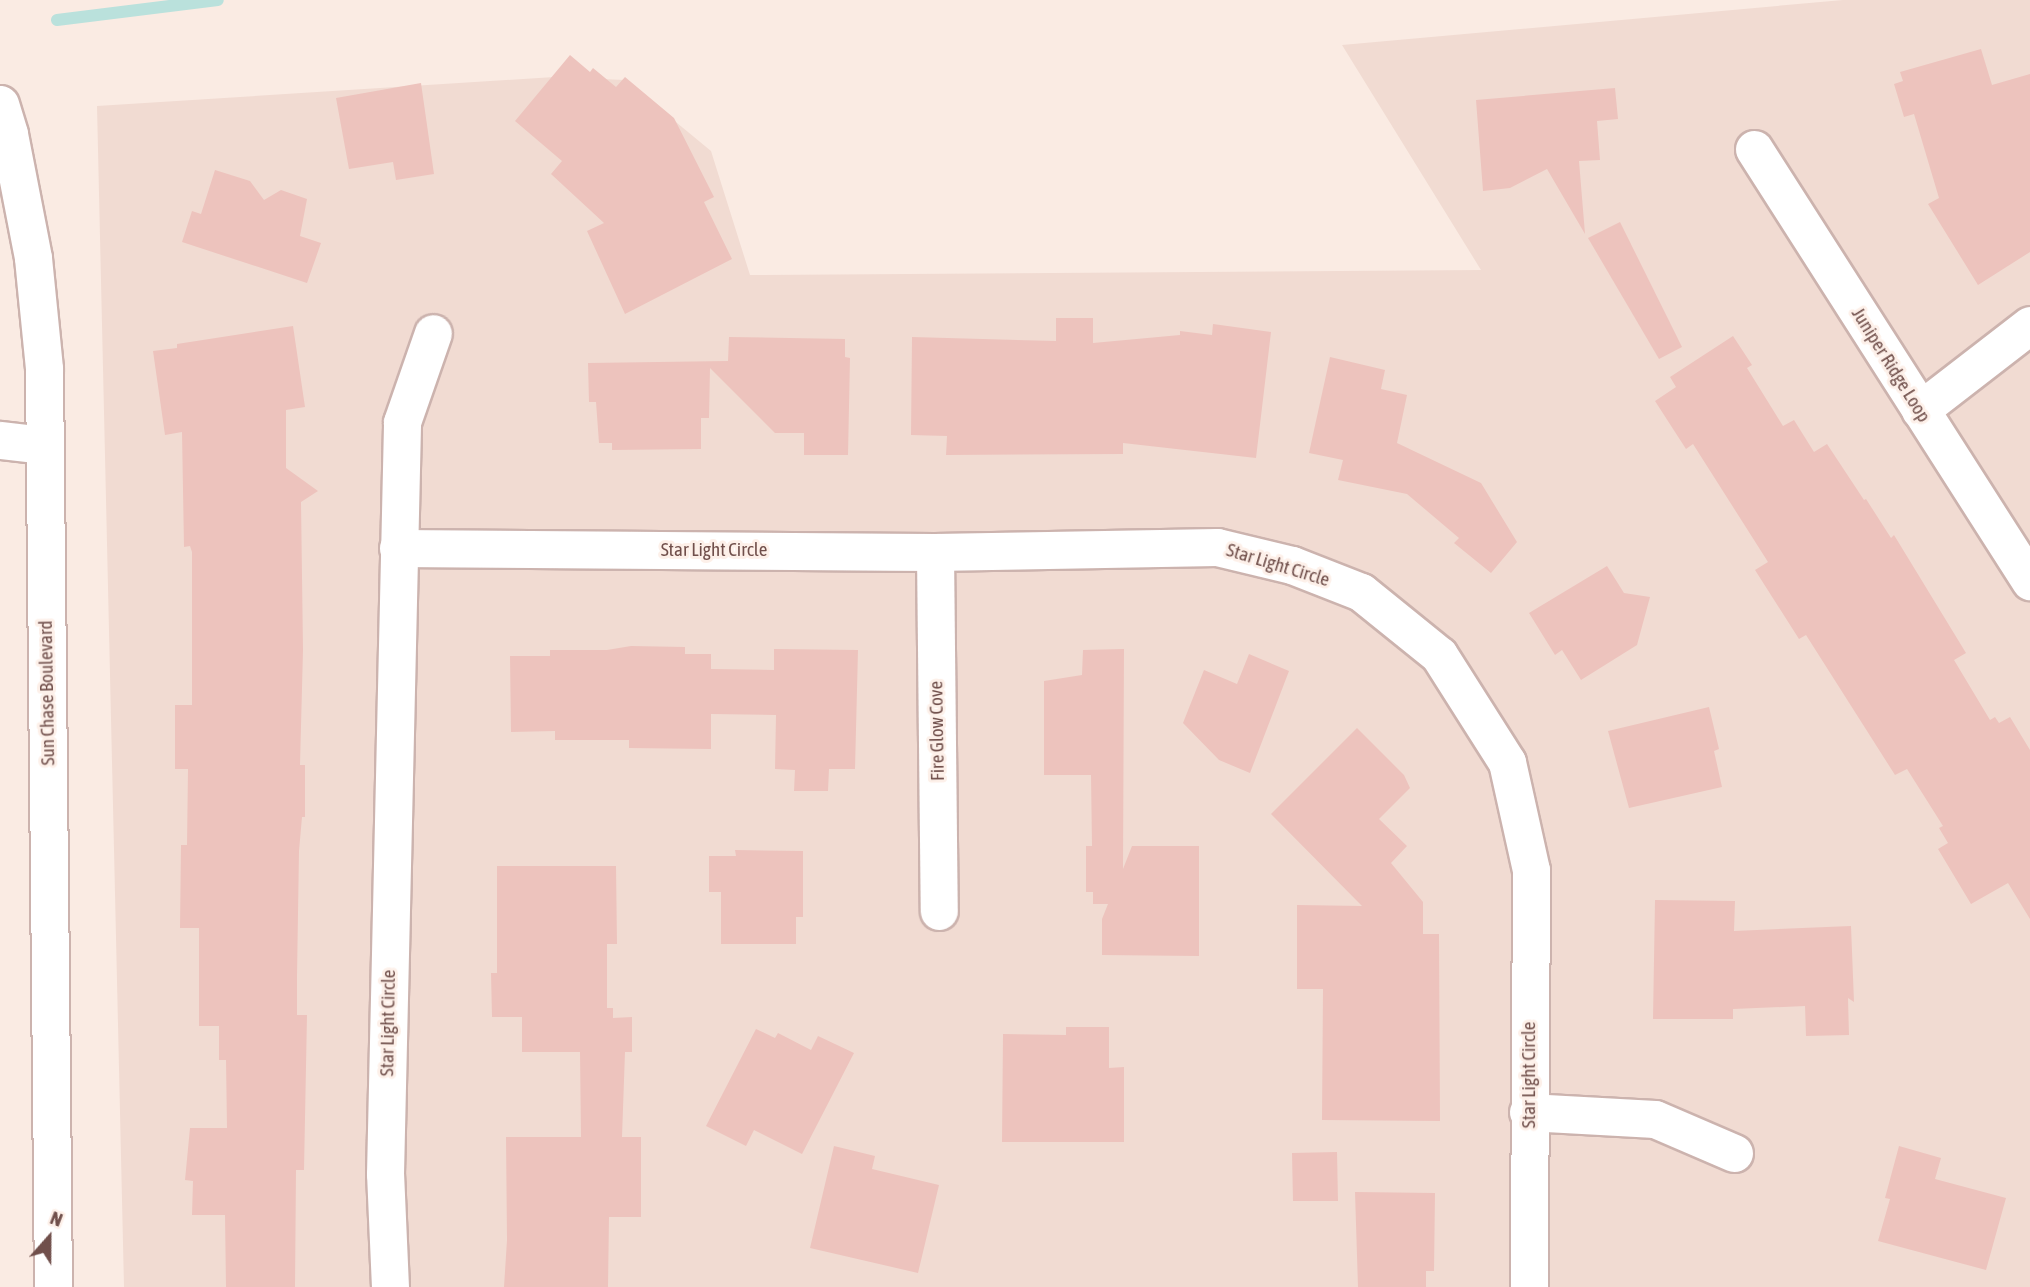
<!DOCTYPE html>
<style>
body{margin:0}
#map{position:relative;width:2030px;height:1287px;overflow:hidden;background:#faebe3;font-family:"Asap Condensed",sans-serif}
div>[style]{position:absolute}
.residential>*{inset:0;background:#f1dbd2}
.stream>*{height:12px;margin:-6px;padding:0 6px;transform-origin:6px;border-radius:6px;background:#bae1dc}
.building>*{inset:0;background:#edc3bd}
.roads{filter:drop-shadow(2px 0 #ccb3ae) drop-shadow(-2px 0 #ccb3ae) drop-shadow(0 2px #ccb3ae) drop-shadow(0 -2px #ccb3ae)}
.street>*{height:37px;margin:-18.5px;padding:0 18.5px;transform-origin:18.5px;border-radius:18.5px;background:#fff}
span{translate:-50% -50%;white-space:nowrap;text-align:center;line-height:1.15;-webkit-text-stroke:6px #fdf0e9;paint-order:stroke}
.street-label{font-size:19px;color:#704f4b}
.north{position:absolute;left:14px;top:1203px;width:70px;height:70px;-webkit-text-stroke:5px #fdf0e9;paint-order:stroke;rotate:21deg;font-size:19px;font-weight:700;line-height:28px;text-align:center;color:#704f4b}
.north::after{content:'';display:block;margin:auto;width:24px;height:32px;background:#704f4b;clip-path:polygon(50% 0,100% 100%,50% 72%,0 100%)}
</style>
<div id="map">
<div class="residential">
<i style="clip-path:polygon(1843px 0,2030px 0,2030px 1287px,124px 1287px,97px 106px,554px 77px,625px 80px,711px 151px,750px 275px,1481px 270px,1342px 45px)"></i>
</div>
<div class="stream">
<i style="left:57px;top:20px;width:162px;rotate:-7.1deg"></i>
</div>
<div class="building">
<i style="clip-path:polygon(1981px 49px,1992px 85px,2030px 74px,2030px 252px,1978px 285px,1928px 204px,1939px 198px,1914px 114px,1904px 117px,1894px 84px,1903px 81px,1900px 72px)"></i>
<i style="clip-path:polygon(570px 55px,590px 72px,593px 68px,616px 87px,625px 77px,674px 118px,714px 197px,704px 202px,732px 259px,625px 314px,587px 231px,604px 223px,551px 174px,562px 161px,515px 121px)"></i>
<i style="clip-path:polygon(421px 83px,434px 174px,396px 180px,393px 162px,349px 169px,336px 98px)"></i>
<i style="clip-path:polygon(1615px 88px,1618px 119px,1597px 121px,1600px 160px,1579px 161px,1585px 234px,1547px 169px,1510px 188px,1483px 191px,1476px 100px)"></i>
<i style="clip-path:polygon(215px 170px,250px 181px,264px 200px,281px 190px,307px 199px,300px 236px,321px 243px,307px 283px,182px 242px,192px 211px,201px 214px)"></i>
<i style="clip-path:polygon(1620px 222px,1682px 347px,1659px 359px,1588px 238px)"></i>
<i style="clip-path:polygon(1056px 318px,1093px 318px,1093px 343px,1180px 335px,1180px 331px,1212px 335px,1213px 324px,1271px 332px,1256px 458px,1123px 443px,1123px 454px,946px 455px,947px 436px,911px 435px,912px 337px,1056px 341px)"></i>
<i style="clip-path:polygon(293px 326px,305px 407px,286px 410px,286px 468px,318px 491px,301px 502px,303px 650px,300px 765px,305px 765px,305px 817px,302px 817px,299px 851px,297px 976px,297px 1015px,307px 1015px,304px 1170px,296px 1170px,295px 1287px,226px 1287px,225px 1215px,192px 1215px,193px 1181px,185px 1180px,190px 1128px,227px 1128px,226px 1060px,219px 1060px,219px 1026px,199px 1026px,199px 928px,180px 928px,181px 845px,187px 845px,188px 769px,175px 769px,175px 705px,192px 705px,192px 552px,190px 546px,184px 547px,182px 432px,165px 435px,153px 351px,177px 348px,177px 344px)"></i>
<i style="clip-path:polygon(1733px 336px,1752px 365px,1747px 368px,1783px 426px,1794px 420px,1814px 452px,1827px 444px,1864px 500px,1866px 499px,1891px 538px,1894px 535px,1966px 653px,1954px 660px,1990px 720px,1995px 717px,1999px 723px,2010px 717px,2030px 750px,2030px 919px,2008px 883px,1971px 904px,1938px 849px,1948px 843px,1939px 828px,1943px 826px,1907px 769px,1895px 775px,1806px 635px,1799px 639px,1755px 570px,1768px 562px,1693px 444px,1686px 449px,1655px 401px,1676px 387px,1670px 377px)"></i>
<i style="clip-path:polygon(729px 337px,845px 339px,845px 357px,850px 358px,848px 455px,804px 455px,804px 433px,775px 433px,710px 368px,709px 418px,701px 418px,701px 449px,612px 450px,612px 443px,599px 443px,596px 402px,589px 402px,588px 363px,728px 361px)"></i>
<i style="clip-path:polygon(1330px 357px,1385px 370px,1381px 389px,1407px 395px,1397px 443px,1481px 483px,1517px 542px,1491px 573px,1454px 543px,1459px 538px,1407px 494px,1338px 480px,1343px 460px,1309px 453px)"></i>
<i style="clip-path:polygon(1607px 566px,1624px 593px,1650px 597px,1637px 645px,1581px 680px,1562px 650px,1555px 655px,1529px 613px)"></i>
<i style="clip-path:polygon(631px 646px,685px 647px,685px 654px,711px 654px,711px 669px,774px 670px,774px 649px,858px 650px,855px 769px,829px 769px,828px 791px,794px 791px,795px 770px,775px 769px,776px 715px,711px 714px,711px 749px,629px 748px,629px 740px,555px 740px,555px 731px,511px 732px,510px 656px,550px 656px,550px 650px,607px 650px)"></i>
<i style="clip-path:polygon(1124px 649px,1123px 869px,1132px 846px,1199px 846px,1199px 956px,1102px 955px,1102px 919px,1108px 904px,1093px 904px,1093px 892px,1086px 892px,1086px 846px,1092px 846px,1091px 775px,1044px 775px,1044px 681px,1082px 675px,1083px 650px)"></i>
<i style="clip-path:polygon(1249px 654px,1289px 671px,1250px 773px,1219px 760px,1183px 723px,1204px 670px,1237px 684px)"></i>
<i style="clip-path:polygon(1709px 707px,1719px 749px,1714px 751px,1722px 787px,1629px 808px,1608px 731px)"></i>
<i style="clip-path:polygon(1357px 728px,1404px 775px,1410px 788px,1379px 819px,1407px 846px,1391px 863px,1423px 902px,1423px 934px,1439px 934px,1440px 1121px,1322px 1120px,1323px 989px,1297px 989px,1297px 905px,1362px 906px,1271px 814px)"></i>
<i style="clip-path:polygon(735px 850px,803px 851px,803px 917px,796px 917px,796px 944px,721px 944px,721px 892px,709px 892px,709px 856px,736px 856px)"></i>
<i style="clip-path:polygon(497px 866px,616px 866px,617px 944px,607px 944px,607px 1008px,613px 1008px,613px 1018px,632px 1017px,632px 1052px,625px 1052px,622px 1137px,641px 1137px,641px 1217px,609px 1217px,608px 1287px,504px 1287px,507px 1240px,506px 1137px,581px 1137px,580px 1052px,522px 1052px,522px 1017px,492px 1017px,491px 973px,497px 973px)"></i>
<i style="clip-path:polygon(1655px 900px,1735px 901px,1734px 931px,1851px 926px,1854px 1002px,1848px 998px,1849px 1035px,1806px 1036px,1805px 1006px,1733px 1009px,1733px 1019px,1653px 1019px)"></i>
<i style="clip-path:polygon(1066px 1027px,1109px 1027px,1109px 1068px,1124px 1067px,1124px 1142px,1002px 1142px,1003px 1034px,1066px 1035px)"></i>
<i style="clip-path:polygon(756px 1029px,775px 1038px,778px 1033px,811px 1050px,818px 1036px,854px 1053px,802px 1154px,754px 1130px,746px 1146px,706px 1126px)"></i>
<i style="clip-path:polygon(834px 1146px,875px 1156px,872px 1169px,939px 1185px,918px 1273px,810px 1248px)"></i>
<i style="clip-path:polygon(1899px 1146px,1941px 1158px,1935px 1179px,2006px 1198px,1986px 1270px,1878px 1241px,1890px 1199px,1885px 1198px)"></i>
<i style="clip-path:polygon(1337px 1152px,1338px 1201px,1293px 1201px,1292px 1153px)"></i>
<i style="clip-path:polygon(1355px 1192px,1435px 1193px,1434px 1271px,1426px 1271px,1426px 1287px,1358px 1287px)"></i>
</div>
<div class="roads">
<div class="street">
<i style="left:0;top:104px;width:31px;rotate:73deg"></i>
<i style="left:9px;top:134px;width:126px;rotate:79deg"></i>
<i style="left:33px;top:258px;width:112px;rotate:84.3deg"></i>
<i style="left:44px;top:369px;width:918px;rotate:89.44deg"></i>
<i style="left:1754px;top:149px;width:513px;rotate:57.43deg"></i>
<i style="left:1920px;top:410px;width:139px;rotate:-37.7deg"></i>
<i style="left:0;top:440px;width:44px;rotate:6.5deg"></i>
<i style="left:398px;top:548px;width:537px;rotate:0.43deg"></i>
<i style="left:935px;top:552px;width:282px;rotate:-1deg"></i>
<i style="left:1217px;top:547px;width:77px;rotate:13.5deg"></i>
<i style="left:1292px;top:565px;width:74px;rotate:21.4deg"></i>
<i style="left:1361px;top:592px;width:100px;rotate:38.9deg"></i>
<i style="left:1439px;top:655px;width:127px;rotate:57.6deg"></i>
<i style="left:1507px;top:762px;width:111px;rotate:77.5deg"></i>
<i style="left:1531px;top:870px;width:417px;rotate:90.3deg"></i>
<i style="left:935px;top:552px;width:359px;rotate:89.4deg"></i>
<i style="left:1528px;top:1112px;width:127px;rotate:3.2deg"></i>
<i style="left:1655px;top:1119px;width:86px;rotate:23.3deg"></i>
<i style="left:390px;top:1287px;width:113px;rotate:-92.5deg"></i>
<i style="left:385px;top:1174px;width:752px;rotate:-88.7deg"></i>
<i style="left:402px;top:422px;width:94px;rotate:-70.8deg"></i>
</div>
</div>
<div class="street-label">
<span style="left:1891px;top:365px;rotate:58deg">Juniper Ridge Loop</span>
<span style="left:714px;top:550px">Star Light Circle</span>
<span style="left:1278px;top:565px;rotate:17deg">Star Light Circle</span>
<span style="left:47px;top:693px;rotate:-91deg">Sun Chase Boulevard</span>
<span style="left:937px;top:731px;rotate:-91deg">Fire Glow Cove</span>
<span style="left:388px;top:1023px;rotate:-89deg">Star Light Circle</span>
<span style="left:1529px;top:1075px;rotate:-90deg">Star Light Circle</span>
</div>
<div class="north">N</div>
</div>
